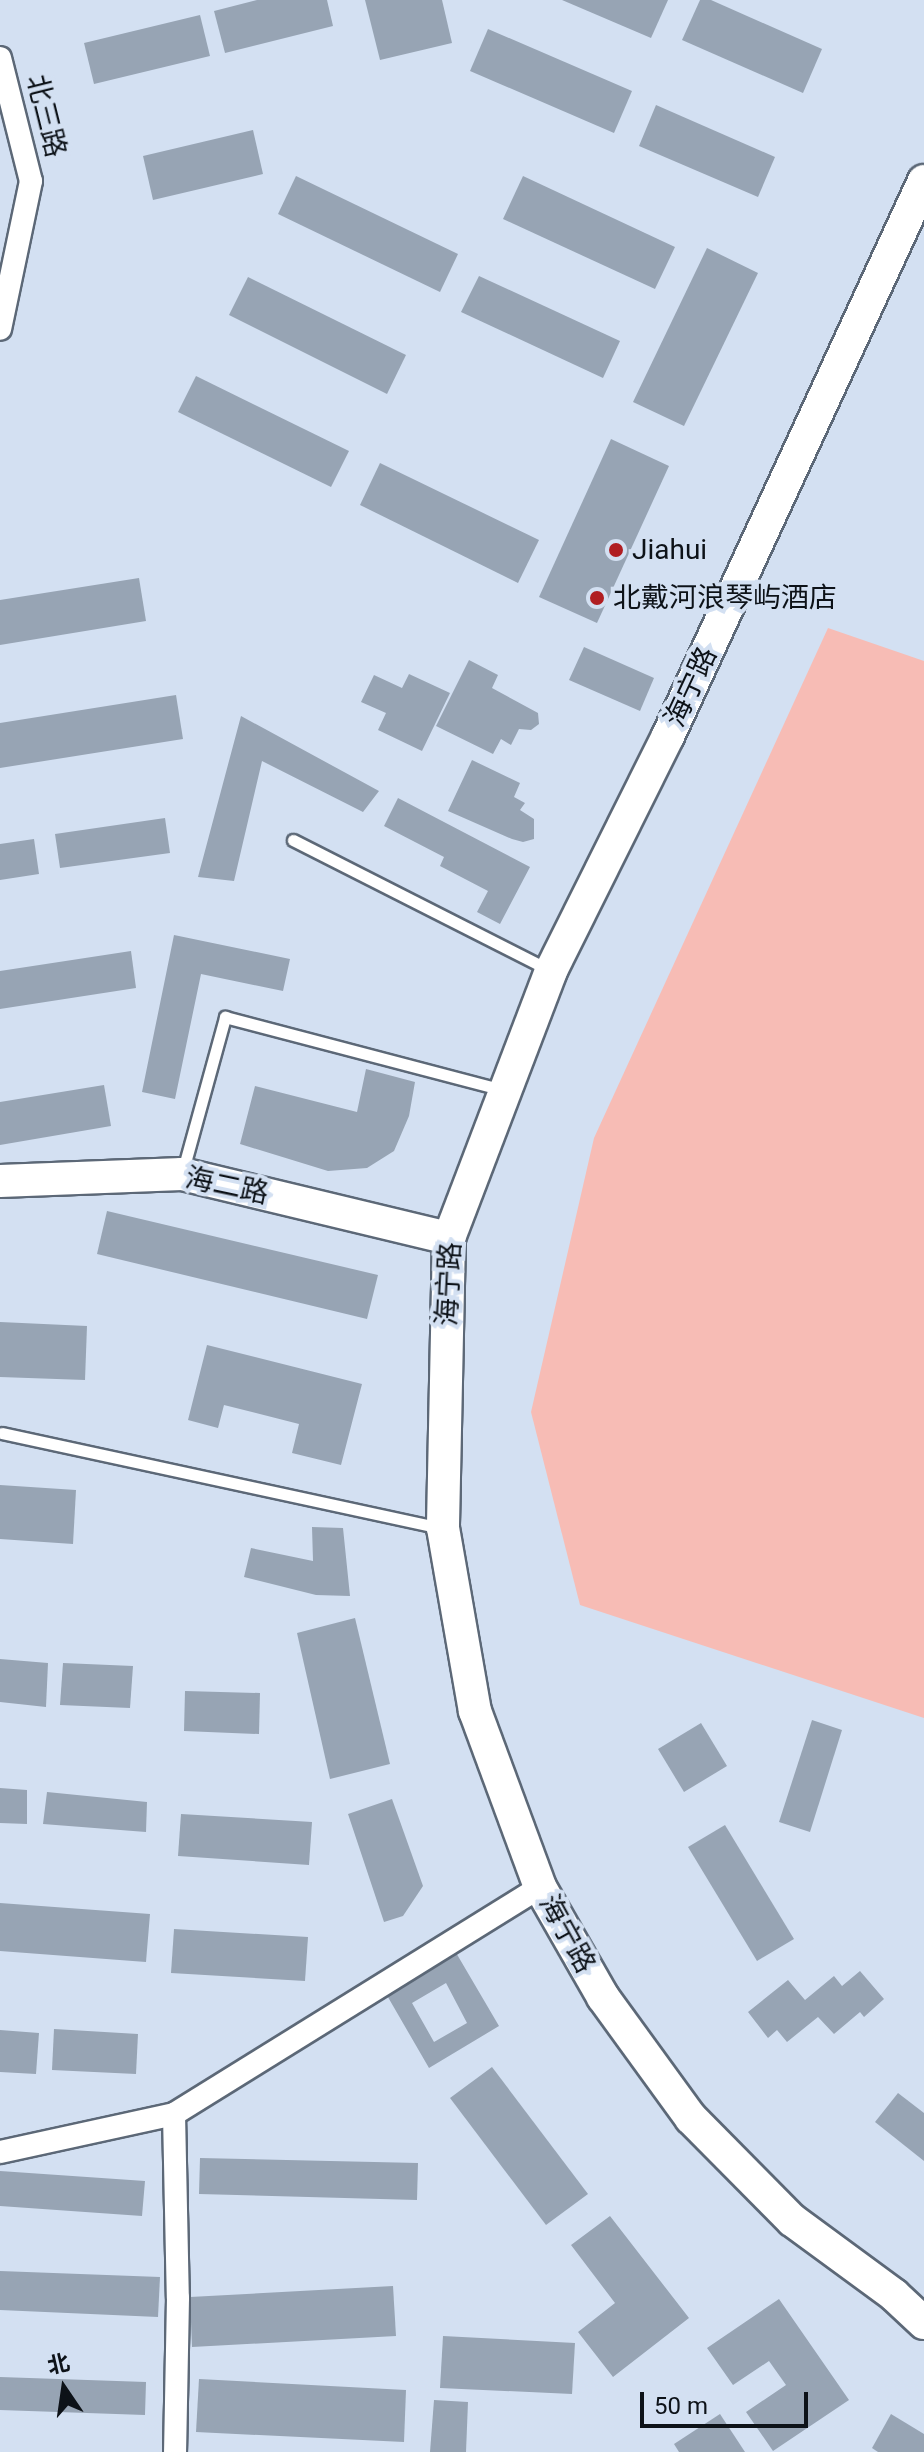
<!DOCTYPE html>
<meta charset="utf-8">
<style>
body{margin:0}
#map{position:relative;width:924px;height:2452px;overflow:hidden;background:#d3e0f2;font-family:Roboto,"Noto Sans SC",sans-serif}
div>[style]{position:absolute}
.green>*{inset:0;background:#f7bcb5}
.building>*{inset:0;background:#97a4b4}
.roads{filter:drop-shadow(2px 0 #5c6877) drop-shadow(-2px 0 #5c6877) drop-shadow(0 2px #5c6877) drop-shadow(0 -2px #5c6877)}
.lane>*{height:11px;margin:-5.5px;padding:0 5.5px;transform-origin:5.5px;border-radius:5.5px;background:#fff}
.street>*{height:22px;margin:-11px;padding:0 11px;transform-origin:11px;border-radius:11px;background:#fff}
.secondary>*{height:32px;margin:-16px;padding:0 16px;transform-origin:16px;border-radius:16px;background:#fff}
.dots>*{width:22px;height:22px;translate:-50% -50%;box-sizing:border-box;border:4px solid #d3e0f2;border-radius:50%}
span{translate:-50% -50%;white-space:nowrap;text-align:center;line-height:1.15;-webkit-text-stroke:8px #d3e0f2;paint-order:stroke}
.street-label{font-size:28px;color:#0d1218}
.poi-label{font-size:28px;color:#0d1218}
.left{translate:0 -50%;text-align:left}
.north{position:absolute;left:24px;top:2348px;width:80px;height:80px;-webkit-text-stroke:6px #d3e0f2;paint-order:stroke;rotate:347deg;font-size:22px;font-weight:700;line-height:32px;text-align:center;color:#0d1218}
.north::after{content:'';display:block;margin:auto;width:28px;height:36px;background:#0d1218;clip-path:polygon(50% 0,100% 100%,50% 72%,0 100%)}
.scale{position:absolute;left:640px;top:2392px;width:168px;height:36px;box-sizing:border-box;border:4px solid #0d1218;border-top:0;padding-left:10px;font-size:24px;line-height:28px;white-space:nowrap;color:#0d1218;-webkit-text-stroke:6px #d3e0f2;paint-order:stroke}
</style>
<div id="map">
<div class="green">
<i style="clip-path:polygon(828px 628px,924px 661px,924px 1718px,580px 1605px,531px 1412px,594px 1138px)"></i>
</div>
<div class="building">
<i style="clip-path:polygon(257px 0,327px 0,333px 26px,225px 53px,214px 11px)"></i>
<i style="clip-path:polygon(365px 0,442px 0,452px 43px,380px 60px)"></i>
<i style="clip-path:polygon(562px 0,668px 0,651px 38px)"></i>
<i style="clip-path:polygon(700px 0,711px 0,822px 49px,803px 93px,682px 40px)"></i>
<i style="clip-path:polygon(200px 15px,210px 56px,94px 84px,84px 43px)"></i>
<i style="clip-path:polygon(488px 29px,632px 91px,614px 133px,470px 71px)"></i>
<i style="clip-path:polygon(656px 105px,775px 157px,758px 197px,639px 146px)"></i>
<i style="clip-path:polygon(253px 130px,263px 174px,153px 200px,143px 156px)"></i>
<i style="clip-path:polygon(296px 176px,458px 254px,440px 292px,278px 214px)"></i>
<i style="clip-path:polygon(523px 176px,675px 247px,655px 289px,503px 219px)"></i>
<i style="clip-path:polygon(707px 248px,758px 273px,684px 426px,633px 402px)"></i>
<i style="clip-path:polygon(479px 276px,620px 341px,603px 378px,461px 312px)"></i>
<i style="clip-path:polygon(248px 277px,406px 355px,387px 394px,229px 315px)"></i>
<i style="clip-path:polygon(196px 376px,349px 451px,331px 487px,178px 412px)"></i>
<i style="clip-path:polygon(611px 439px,669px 466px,597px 623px,539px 597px)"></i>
<i style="clip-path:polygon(380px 463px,539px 540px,518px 583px,360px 505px)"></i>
<i style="clip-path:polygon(139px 578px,146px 621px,0 645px,0 600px)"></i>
<i style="clip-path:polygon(584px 647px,654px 678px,640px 711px,569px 680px)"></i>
<i style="clip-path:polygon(469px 660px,498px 675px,492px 688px,538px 713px,539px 724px,531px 730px,519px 729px,511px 745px,501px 739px,493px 754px,436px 726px)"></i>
<i style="clip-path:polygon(409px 674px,450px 693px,422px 751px,378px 730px,386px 713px,361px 702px,374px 675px,402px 688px)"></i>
<i style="clip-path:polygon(176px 695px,183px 739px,0 768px,0 723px)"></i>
<i style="clip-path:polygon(241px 716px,379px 791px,363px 812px,262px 761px,234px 881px,198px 877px)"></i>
<i style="clip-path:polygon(472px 760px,520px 783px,514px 797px,525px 803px,520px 810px,534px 819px,534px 839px,523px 842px,512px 839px,448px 811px)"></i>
<i style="clip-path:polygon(398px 798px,530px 867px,500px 924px,477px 912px,488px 891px,440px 866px,444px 857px,384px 826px)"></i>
<i style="clip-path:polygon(165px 818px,170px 853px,60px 868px,55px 834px)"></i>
<i style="clip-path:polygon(34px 839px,39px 874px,0 880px,0 844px)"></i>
<i style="clip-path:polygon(174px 935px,290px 959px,283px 991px,201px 974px,175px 1099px,142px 1092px)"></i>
<i style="clip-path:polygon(131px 951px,136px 988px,0 1009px,0 971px)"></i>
<i style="clip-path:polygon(366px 1069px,415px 1082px,409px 1116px,394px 1151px,367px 1168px,328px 1171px,240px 1144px,255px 1086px,357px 1112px)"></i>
<i style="clip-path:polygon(104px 1085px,111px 1126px,0 1145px,0 1102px)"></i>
<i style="clip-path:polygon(107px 1211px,378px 1275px,367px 1319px,97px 1254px)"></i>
<i style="clip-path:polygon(0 1322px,87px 1326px,85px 1380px,0 1377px)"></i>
<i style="clip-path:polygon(207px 1345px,362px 1384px,341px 1465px,292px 1453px,299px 1424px,224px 1405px,218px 1428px,188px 1420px)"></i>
<i style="clip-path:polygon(0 1485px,76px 1490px,73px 1544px,0 1539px)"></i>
<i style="clip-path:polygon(312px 1527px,343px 1528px,350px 1596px,316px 1595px,244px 1577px,251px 1548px,313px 1561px)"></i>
<i style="clip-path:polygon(355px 1618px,390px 1764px,330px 1779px,297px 1633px)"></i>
<i style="clip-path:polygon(0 1659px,48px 1663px,46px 1707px,0 1702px)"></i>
<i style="clip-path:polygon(63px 1663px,133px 1666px,130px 1708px,60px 1705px)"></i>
<i style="clip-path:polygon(185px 1691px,260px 1693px,259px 1734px,184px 1731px)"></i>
<i style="clip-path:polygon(812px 1720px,842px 1730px,810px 1832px,779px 1822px)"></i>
<i style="clip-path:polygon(701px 1723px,727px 1766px,684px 1792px,658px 1749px)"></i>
<i style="clip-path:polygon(0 1788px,27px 1790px,27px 1824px,0 1823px)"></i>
<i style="clip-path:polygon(47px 1792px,147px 1802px,146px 1832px,43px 1824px)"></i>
<i style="clip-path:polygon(392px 1799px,423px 1886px,403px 1916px,384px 1922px,348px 1814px)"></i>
<i style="clip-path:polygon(181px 1814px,312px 1822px,309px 1865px,178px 1856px)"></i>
<i style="clip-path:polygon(725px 1825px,794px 1939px,757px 1961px,688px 1847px)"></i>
<i style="clip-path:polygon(0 1903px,150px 1914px,146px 1962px,0 1951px)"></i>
<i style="clip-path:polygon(174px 1929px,308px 1937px,305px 1981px,171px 1973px)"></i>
<i style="clip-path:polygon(evenodd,455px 1951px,499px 2026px,429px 2068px,385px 1992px,455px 1951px,446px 1983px,467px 2023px,434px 2042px,412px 2003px,446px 1983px)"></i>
<i style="clip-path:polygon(860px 1971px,884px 1999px,864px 2017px,860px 2012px,834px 2034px,818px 2017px,787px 2042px,777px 2030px,768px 2038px,748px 2012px,788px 1980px,805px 2000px,834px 1976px,842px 1986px)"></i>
<i style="clip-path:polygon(54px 2029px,138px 2034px,136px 2074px,52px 2070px)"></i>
<i style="clip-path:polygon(0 2030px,39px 2033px,36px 2074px,0 2072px)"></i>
<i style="clip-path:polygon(492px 2067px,588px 2194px,546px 2225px,450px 2098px)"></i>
<i style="clip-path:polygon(898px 2093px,924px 2113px,924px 2161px,875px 2122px)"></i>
<i style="clip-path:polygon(200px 2158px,418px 2163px,417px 2200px,199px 2194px)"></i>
<i style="clip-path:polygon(0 2171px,145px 2181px,142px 2216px,0 2206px)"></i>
<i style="clip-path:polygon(610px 2216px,689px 2318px,613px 2377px,578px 2332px,615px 2303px,571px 2245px)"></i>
<i style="clip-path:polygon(0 2271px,160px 2277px,158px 2317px,0 2310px)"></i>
<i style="clip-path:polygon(393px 2286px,396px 2336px,192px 2347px,190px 2297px)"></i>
<i style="clip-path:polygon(779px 2299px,849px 2400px,773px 2451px,746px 2412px,786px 2385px,769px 2361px,733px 2385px,707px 2348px)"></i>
<i style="clip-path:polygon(443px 2336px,575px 2343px,572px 2394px,440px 2388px)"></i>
<i style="clip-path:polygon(0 2377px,146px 2382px,145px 2415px,0 2410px)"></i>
<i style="clip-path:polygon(199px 2379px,406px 2390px,404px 2442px,196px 2432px)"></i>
<i style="clip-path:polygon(434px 2400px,468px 2402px,466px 2452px,430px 2452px)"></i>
<i style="clip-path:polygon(720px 2414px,745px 2452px,679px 2452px,674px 2444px)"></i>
<i style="clip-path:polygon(891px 2414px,924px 2434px,924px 2452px,878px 2452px,872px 2448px)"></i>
</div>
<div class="roads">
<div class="lane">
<i style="left:293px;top:840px;width:285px;rotate:26.9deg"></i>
<i style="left:183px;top:1170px;width:159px;rotate:-74.6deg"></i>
<i style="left:225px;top:1017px;width:287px;rotate:14.7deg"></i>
<i style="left:2px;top:1433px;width:450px;rotate:12.2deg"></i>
</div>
<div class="street">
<i style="left:0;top:58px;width:127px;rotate:75.9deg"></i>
<i style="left:31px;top:181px;width:151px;rotate:101.8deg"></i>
<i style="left:174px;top:2114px;width:184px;rotate:88.8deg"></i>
<i style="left:178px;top:2298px;width:154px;rotate:91.1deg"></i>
<i style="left:0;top:2152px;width:178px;rotate:-12.3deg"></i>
<i style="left:174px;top:2114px;width:431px;rotate:-31.8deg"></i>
</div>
<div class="secondary">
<i style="left:924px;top:181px;width:611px;rotate:114.76deg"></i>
<i style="left:668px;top:736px;width:263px;rotate:116.5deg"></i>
<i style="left:551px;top:971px;width:286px;rotate:110.9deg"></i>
<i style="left:449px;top:1238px;width:290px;rotate:91.2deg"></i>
<i style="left:443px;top:1528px;width:186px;rotate:80.1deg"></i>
<i style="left:475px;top:1711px;width:188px;rotate:69.7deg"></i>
<i style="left:540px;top:1887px;width:127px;rotate:60.2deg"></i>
<i style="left:603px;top:1997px;width:150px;rotate:54deg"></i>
<i style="left:691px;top:2118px;width:144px;rotate:45.3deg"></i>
<i style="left:792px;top:2220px;width:127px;rotate:36.3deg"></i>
<i style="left:894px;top:2295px;width:41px;rotate:43deg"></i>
<i style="left:0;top:1181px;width:182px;rotate:-2.2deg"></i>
<i style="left:182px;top:1174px;width:275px;rotate:13.5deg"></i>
</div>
</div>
<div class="dots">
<i style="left:616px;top:550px;background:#b01e22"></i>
<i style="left:597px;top:598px;background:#b01e22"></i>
</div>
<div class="street-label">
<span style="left:46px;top:116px;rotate:76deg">北三路</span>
<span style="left:691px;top:687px;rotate:-65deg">海宁路</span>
<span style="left:227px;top:1186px;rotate:12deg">海二路</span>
<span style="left:449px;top:1284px;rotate:-87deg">海宁路</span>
<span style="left:567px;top:1934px;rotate:61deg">海宁路</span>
</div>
<div class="poi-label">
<span class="left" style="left:632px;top:550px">Jiahui</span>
<span class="left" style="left:613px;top:598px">北戴河浪琴屿酒店</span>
</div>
<div class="north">北</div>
<div class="scale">50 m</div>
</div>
